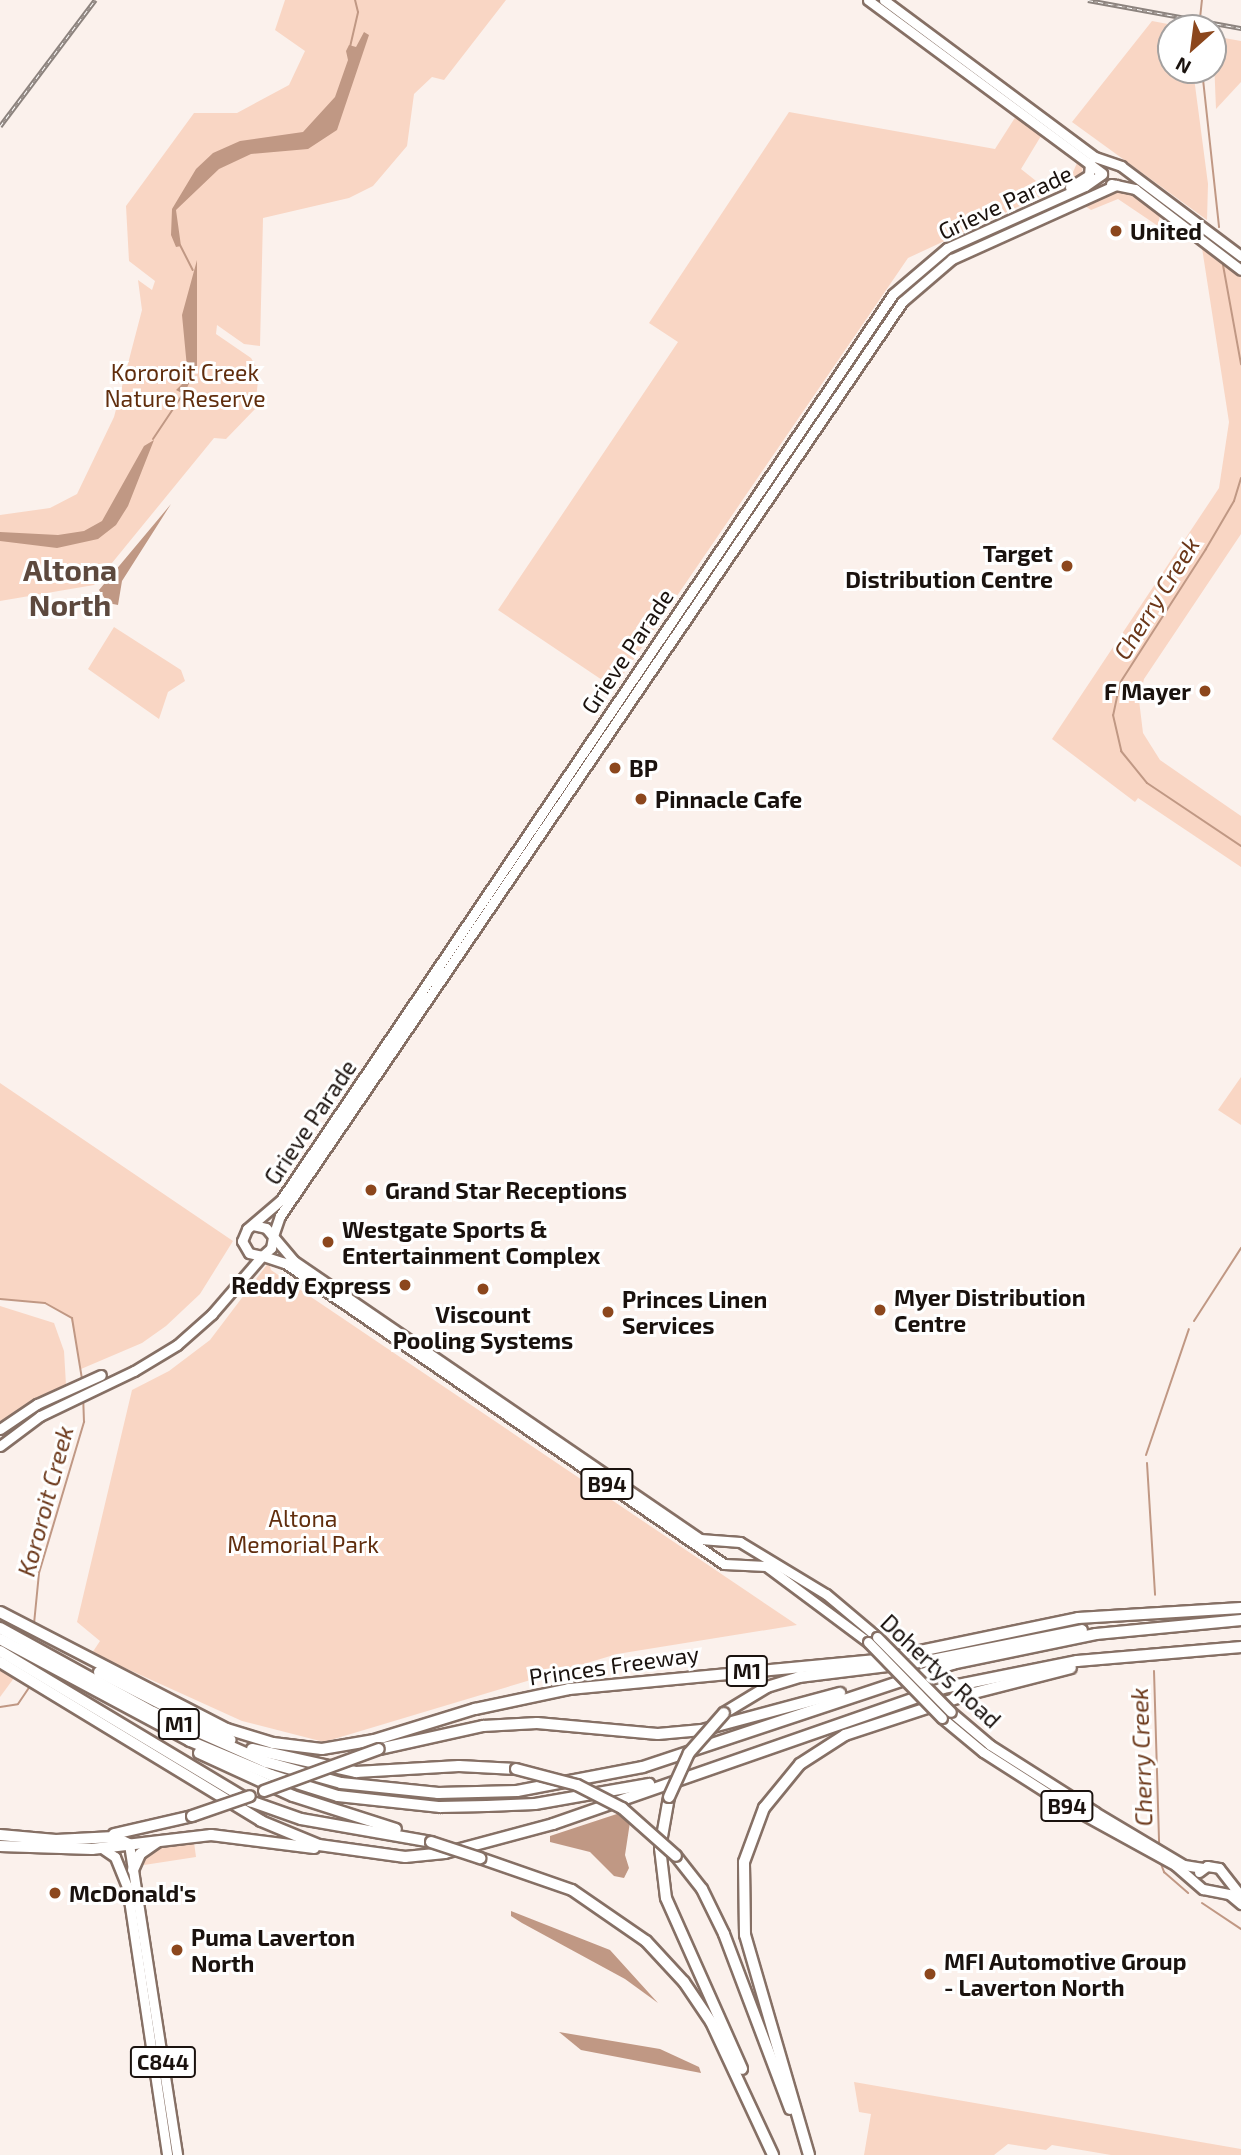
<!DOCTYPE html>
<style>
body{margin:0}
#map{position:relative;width:1241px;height:2155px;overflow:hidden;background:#fbf1ec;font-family:"Exo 2",sans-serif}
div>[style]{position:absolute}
.green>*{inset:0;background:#f9d6c4}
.water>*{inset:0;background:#c09884}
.stream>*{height:2px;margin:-1px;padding:0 1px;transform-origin:1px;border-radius:1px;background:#c09884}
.roads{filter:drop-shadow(2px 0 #867065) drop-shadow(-2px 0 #867065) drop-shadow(0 2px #867065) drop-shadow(0 -2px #867065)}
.major>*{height:9px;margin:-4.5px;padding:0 4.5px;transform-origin:4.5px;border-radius:4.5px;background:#fff}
.highway>*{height:10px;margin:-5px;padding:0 5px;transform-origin:5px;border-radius:5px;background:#fff}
.rail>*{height:4.5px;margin-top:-2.25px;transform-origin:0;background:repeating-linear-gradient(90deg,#fff 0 5px,#8c837e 0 10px);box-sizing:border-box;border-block:2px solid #8c837e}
.bridges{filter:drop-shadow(2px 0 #867065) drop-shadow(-2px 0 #867065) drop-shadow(0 2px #867065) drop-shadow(0 -2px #867065)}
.major-bridge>*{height:9px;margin:-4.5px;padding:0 4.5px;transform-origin:4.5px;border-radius:4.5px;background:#fff}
.highway-bridge>*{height:10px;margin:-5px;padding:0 5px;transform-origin:5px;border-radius:5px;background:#fff}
.dots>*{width:19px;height:19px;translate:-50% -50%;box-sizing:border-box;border:4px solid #fff;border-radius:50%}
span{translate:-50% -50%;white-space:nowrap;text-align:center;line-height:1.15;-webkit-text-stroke:6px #fff;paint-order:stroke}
.shield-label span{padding:2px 5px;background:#fff;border:2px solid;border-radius:5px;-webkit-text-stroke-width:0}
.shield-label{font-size:21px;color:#1a120e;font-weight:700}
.street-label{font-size:23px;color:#1a120e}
.poi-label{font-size:23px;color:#1a120e;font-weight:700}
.left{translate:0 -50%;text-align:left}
.right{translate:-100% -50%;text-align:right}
.park-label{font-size:23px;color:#612e0e}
.water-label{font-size:24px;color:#6b3719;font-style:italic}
.district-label{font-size:30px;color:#5d493e;font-weight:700}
.north{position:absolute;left:1157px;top:14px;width:70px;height:70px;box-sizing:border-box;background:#fff;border:2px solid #a3a09f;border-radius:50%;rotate:208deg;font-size:19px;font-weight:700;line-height:28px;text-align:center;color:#1a120e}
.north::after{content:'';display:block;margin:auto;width:24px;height:32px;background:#8c471d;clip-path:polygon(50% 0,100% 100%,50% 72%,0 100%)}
</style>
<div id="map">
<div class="green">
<i style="clip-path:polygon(285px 0,506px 0,444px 80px,432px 77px,414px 94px,407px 146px,373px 186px,349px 198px,263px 218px,260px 346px,244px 344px,217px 325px,216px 334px,251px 358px,259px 371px,255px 409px,226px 439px,214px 438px,94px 585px,0 601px,0 515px,50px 508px,77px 494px,114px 417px,142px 310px,138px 280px,152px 290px,155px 281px,129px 261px,126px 206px,194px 113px,237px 113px,289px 85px,305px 51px,275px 30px)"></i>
<i style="clip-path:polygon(1152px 21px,1189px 28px,1171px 28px,1171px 70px,1193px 70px,1208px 184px,1207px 220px,1072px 122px)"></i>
<i style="clip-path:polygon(1213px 36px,1241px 41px,1241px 82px,1216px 109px)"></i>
<i style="clip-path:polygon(789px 112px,995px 149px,1018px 113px,1041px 136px,1021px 169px,1050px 192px,908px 258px,614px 688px,498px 610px,678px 342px,649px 323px)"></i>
<i style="clip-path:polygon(1083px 161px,1082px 176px,1059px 188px,1059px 180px,1070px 179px,1077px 163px)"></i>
<i style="clip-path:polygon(1099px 180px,1103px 186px,956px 253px,925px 274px,902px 297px,838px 383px,890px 301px,941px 255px)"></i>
<i style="clip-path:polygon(1119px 187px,1130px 190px,1160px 215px,1158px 226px,1118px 199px,1091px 210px,1085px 206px,1087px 201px)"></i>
<i style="clip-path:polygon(1202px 248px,1241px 277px,1241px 534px,1144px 679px,1139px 700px,1143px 733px,1160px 760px,1241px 816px,1241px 867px,1138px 798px,1135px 802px,1052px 739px,1219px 488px,1229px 422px)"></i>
<i style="clip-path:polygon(832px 398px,751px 518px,750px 517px,770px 479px)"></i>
<i style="clip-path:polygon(746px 525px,674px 630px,673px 624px)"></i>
<i style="clip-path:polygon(114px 627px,181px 670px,185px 681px,168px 692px,159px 719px,88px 669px)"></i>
<i style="clip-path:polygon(1241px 1077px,1241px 1125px,1218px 1110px)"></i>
<i style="clip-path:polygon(0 1083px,233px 1241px,200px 1294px,166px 1326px,142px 1343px,81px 1369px,71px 1318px,45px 1303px,0 1299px)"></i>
<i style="clip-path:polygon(269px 1262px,271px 1270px,797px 1625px,617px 1654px,324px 1742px,242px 1721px,92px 1653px,100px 1641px,77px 1622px,132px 1390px,169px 1371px,210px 1340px)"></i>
<i style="clip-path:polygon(0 1306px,54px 1323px,64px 1351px,66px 1385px,0 1422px)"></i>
<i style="clip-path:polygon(0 1670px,14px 1678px,0 1697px)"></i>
<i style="clip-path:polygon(194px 1842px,196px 1857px,144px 1865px,143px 1854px,150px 1847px)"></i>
<i style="clip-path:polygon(854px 2082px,1241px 2149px,1241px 2155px,1111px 2155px,1052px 2145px,1046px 2150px,1008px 2144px,994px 2155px,864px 2155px,871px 2114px,859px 2112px)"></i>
</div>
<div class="water">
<i style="clip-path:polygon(364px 32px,369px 35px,337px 130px,308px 149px,251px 154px,219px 169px,176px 210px,181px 246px,176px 247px,171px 235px,172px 209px,196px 169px,213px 153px,240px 141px,303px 132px,335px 97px,348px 60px,346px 51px,349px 45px,356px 47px)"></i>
<i style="clip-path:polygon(197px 260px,197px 367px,184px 394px,176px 390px,188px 378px,182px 315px)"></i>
<i style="clip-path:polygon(154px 440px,128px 506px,116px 525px,98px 539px,57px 548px,0 541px,0 532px,58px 535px,84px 531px,102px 521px,144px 446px)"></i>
<i style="clip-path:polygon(171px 504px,122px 581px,118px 605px,108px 603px,99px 590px)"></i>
<i style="clip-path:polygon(632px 1809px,625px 1855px,629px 1868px,624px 1878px,614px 1876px,590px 1852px,550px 1842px,550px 1836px)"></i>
<i style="clip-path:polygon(511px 1911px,610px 1950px,658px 2003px,625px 1979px,522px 1923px,511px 1916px)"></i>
<i style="clip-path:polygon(559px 2032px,660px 2049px,699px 2067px,701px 2073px,581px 2050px)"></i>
</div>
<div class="stream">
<i style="left:1199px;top:28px;width:28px;rotate:-84deg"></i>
<i style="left:350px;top:47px;width:36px;rotate:-77deg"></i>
<i style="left:358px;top:12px;width:12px;rotate:-104deg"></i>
<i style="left:1202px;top:70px;width:158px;rotate:83.8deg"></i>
<i style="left:180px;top:245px;width:28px;rotate:63deg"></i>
<i style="left:1223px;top:265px;width:101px;rotate:79.7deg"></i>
<i style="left:153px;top:439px;width:58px;rotate:-56.3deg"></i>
<i style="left:1241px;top:478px;width:24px;rotate:107deg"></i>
<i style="left:1234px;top:501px;width:56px;rotate:120.3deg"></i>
<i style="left:1206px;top:549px;width:159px;rotate:122.7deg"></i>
<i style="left:1120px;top:683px;width:33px;rotate:102deg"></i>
<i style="left:1113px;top:715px;width:37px;rotate:77deg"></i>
<i style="left:1121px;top:751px;width:41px;rotate:50.9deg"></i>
<i style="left:1147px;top:783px;width:113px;rotate:33.8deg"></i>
<i style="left:0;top:1299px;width:45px;rotate:5.1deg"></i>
<i style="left:45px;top:1303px;width:31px;rotate:29deg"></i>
<i style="left:72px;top:1318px;width:62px;rotate:80.7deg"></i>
<i style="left:1194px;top:1321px;width:87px;rotate:-57.2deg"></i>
<i style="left:1146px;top:1455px;width:133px;rotate:-71.2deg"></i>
<i style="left:1147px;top:1463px;width:132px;rotate:86.5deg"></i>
<i style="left:34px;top:1624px;width:51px;rotate:-84.4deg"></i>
<i style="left:39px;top:1573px;width:158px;rotate:-73.4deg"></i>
<i style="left:84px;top:1422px;width:23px;rotate:-92deg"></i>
<i style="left:1154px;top:1671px;width:172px;rotate:88.3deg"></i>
<i style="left:0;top:1707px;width:18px;rotate:-9deg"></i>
<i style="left:18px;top:1704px;width:22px;rotate:-56deg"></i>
<i style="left:1161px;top:1864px;width:9px;rotate:69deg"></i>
<i style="left:1164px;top:1872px;width:32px;rotate:41deg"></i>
<i style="left:1202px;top:1903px;width:47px;rotate:33.7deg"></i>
</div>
<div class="roads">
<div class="major">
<i style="left:868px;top:0;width:291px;rotate:36.5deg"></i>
<i style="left:884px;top:0;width:263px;rotate:36.7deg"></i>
<i style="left:1095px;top:157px;width:28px;rotate:19deg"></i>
<i style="left:1121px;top:166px;width:150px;rotate:36.9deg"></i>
<i style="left:1111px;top:184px;width:25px;rotate:12deg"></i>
<i style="left:1135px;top:189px;width:133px;rotate:37.4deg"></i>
<i style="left:1070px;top:187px;width:22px;rotate:-32deg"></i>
<i style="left:1089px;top:175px;width:12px;rotate:-85deg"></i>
<i style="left:253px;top:1225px;width:13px;rotate:13deg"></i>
<i style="left:266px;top:1228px;width:43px;rotate:49.7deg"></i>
<i style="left:294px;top:1261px;width:492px;rotate:34.4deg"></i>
<i style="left:700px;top:1539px;width:40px;rotate:4.3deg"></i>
<i style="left:740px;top:1542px;width:100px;rotate:31.2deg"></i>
<i style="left:826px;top:1594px;width:67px;rotate:40.1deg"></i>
<i style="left:273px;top:1236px;width:21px;rotate:-71deg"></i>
<i style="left:280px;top:1216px;width:1106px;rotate:-55.76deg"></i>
<i style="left:902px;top:302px;width:66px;rotate:-40.7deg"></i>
<i style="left:952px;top:259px;width:180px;rotate:-24.3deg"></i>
<i style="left:273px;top:1237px;width:11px;rotate:100deg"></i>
<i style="left:271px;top:1248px;width:12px;rotate:138deg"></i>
<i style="left:262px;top:1256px;width:13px;rotate:-167deg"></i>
<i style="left:249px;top:1253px;width:14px;rotate:-120deg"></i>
<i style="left:242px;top:1241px;width:13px;rotate:-67deg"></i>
<i style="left:247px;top:1229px;width:45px;rotate:-40.5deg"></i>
<i style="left:281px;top:1200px;width:1093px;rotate:-55.96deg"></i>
<i style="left:893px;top:294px;width:71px;rotate:-40.4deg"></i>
<i style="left:947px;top:248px;width:151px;rotate:-24.2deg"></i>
<i style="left:1085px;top:186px;width:21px;rotate:-35deg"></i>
<i style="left:263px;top:1256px;width:23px;rotate:18deg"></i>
<i style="left:285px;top:1263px;width:532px;rotate:34.44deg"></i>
<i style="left:724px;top:1564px;width:42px;rotate:2.7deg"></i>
<i style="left:766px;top:1566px;width:127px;rotate:36.7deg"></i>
<i style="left:0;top:1429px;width:45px;rotate:-34deg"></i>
<i style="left:37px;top:1404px;width:70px;rotate:-24.4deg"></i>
<i style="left:0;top:1446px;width:50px;rotate:-36.9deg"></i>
<i style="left:40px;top:1416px;width:104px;rotate:-25.6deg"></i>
<i style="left:134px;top:1371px;width:50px;rotate:-31.2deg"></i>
<i style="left:177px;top:1345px;width:47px;rotate:-41.5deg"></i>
<i style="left:212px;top:1314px;width:77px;rotate:-49.2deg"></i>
<i style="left:951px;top:1712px;width:51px;rotate:40.2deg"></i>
<i style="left:990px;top:1745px;width:125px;rotate:32.5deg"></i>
<i style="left:1095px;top:1812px;width:104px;rotate:30.8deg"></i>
<i style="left:1184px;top:1865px;width:19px;rotate:9deg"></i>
<i style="left:942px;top:1718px;width:53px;rotate:39.7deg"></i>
<i style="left:983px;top:1752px;width:98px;rotate:32.6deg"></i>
<i style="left:1066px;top:1805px;width:124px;rotate:28.8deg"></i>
<i style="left:1175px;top:1865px;width:37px;rotate:41deg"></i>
<i style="left:1203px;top:1889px;width:26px;rotate:11deg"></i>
<i style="left:1229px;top:1894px;width:16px;rotate:40deg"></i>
<i style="left:129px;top:1844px;width:315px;rotate:81.2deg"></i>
<i style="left:102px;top:1848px;width:16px;rotate:35deg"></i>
<i style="left:115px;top:1857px;width:31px;rotate:68deg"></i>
<i style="left:127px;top:1886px;width:272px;rotate:81.5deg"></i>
<i style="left:1199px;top:1872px;width:10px;rotate:-37deg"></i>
<i style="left:1207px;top:1866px;width:12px;rotate:9deg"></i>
<i style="left:1219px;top:1868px;width:36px;rotate:52deg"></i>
</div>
<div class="highway">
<i style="left:0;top:1612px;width:255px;rotate:27.3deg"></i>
<i style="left:227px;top:1729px;width:48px;rotate:16.9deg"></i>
<i style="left:273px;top:1743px;width:49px;rotate:7deg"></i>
<i style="left:322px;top:1749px;width:53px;rotate:-9.8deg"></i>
<i style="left:374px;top:1740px;width:106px;rotate:-17.1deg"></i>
<i style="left:475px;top:1709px;width:96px;rotate:-12deg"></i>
<i style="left:569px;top:1689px;width:309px;rotate:-5.4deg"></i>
<i style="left:877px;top:1660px;width:205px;rotate:-11.8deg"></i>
<i style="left:1078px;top:1618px;width:163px;rotate:-3.5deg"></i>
<i style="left:0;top:1628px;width:175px;rotate:28.8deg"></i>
<i style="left:153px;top:1712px;width:124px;rotate:23.9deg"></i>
<i style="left:266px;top:1762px;width:78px;rotate:15.6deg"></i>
<i style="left:341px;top:1783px;width:98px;rotate:5.9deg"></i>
<i style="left:438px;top:1793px;width:79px;rotate:-1.5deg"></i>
<i style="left:517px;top:1791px;width:128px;rotate:-10.8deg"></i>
<i style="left:643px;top:1767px;width:329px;rotate:-18.4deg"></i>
<i style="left:0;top:1639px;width:216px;rotate:28.2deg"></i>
<i style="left:190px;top:1741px;width:88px;rotate:22.8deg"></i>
<i style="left:271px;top:1775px;width:70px;rotate:17.4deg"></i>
<i style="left:338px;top:1796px;width:103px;rotate:6.2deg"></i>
<i style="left:440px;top:1807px;width:47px;rotate:-1.2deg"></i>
<i style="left:487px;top:1806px;width:48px;rotate:-2.4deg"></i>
<i style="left:535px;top:1804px;width:116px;rotate:-10deg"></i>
<i style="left:0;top:1651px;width:292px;rotate:31deg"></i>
<i style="left:250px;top:1801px;width:54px;rotate:19.4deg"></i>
<i style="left:301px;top:1819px;width:132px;rotate:10deg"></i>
<i style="left:0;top:1662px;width:306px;rotate:31.3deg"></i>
<i style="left:261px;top:1821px;width:63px;rotate:22.5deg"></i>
<i style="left:319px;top:1845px;width:87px;rotate:7.9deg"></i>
<i style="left:405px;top:1857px;width:40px;rotate:-5.7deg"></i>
<i style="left:445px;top:1853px;width:112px;rotate:-15deg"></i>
<i style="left:553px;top:1824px;width:413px;rotate:-19.2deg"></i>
<i style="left:943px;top:1688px;width:137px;rotate:-11.4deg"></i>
<i style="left:1077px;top:1661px;width:165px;rotate:-4.9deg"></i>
<i style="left:951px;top:1664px;width:148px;rotate:-11.7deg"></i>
<i style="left:1096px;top:1634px;width:146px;rotate:-5.5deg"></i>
<i style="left:99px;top:1672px;width:148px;rotate:27.3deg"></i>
<i style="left:724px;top:1713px;width:50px;rotate:-31.2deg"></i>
<i style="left:767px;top:1687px;width:34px;rotate:-17deg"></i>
<i style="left:799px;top:1677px;width:124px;rotate:-7deg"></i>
<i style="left:922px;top:1662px;width:163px;rotate:-11.3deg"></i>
<i style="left:252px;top:1749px;width:107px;rotate:12.5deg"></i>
<i style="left:356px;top:1772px;width:103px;rotate:-3.3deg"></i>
<i style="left:459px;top:1766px;width:57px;rotate:3deg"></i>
<i style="left:379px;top:1749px;width:107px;rotate:-12.5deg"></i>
<i style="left:483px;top:1726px;width:54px;rotate:-3.2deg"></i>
<i style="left:537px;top:1723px;width:121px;rotate:5.2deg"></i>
<i style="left:658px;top:1734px;width:44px;rotate:-5.2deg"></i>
<i style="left:702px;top:1730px;width:143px;rotate:-15deg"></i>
<i style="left:199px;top:1753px;width:103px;rotate:24.6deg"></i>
<i style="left:293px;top:1796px;width:108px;rotate:17.8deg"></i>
<i style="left:669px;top:1797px;width:52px;rotate:100deg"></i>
<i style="left:660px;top:1848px;width:50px;rotate:83.2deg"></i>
<i style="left:666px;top:1898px;width:187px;rotate:66deg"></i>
<i style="left:114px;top:1834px;width:80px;rotate:-13deg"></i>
<i style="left:0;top:1835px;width:56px;rotate:5.1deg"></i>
<i style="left:56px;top:1840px;width:58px;rotate:-3deg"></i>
<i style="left:114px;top:1837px;width:17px;rotate:25deg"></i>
<i style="left:0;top:1846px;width:92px;rotate:1.9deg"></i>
<i style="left:92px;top:1849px;width:120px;rotate:-6.7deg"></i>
<i style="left:211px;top:1835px;width:104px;rotate:7.2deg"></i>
<i style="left:676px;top:1856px;width:42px;rotate:51.8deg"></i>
<i style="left:702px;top:1889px;width:50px;rotate:63.9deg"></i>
<i style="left:724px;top:1934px;width:187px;rotate:69.3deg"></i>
<i style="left:480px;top:1858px;width:97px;rotate:19.2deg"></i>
<i style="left:572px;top:1890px;width:90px;rotate:34.6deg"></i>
<i style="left:646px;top:1941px;width:56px;rotate:47.2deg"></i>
<i style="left:684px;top:1982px;width:48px;rotate:56deg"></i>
<i style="left:711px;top:2022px;width:147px;rotate:65deg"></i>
<i style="left:133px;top:1870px;width:17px;rotate:-66deg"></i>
<i style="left:140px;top:1854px;width:21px;rotate:-35deg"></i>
<i style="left:809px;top:2155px;width:229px;rotate:-106.2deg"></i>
<i style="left:745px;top:1935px;width:73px;rotate:-90.8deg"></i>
<i style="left:744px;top:1862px;width:58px;rotate:-69.7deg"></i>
<i style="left:764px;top:1808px;width:57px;rotate:-50.7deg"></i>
<i style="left:800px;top:1764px;width:54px;rotate:-32.8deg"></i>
<i style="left:845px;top:1735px;width:132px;rotate:-18.2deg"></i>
<i style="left:970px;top:1694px;width:104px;rotate:-14.4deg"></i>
</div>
</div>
<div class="rail">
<i style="left:1088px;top:0;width:156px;rotate:10.4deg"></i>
<i style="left:0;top:126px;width:158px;rotate:-53deg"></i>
</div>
<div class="bridges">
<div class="major-bridge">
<i style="left:877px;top:1637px;width:105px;rotate:45.4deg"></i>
<i style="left:868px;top:1642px;width:106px;rotate:45.8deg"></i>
</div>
<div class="highway-bridge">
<i style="left:516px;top:1769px;width:63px;rotate:14.7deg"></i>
<i style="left:577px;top:1785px;width:51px;rotate:27.1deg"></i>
<i style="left:622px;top:1808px;width:72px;rotate:41.6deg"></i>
<i style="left:264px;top:1791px;width:122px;rotate:-20.1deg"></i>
<i style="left:669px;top:1797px;width:48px;rotate:-65.6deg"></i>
<i style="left:689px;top:1753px;width:53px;rotate:-48.8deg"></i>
<i style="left:192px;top:1816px;width:61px;rotate:-19deg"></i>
<i style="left:431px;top:1842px;width:52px;rotate:18.1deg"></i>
</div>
</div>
<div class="dots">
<i style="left:1116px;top:231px;background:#8c471d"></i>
<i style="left:1067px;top:566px;background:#8c471d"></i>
<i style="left:1205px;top:691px;background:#8c471d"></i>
<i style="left:615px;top:768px;background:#8c471d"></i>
<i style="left:641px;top:799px;background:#8c471d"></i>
<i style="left:371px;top:1190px;background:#8c471d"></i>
<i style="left:328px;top:1242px;background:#8c471d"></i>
<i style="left:405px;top:1285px;background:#8c471d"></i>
<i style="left:483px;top:1289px;background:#8c471d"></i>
<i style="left:880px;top:1310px;background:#8c471d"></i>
<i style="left:608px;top:1312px;background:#8c471d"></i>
<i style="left:55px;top:1893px;background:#8c471d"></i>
<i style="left:177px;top:1950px;background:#8c471d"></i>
<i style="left:930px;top:1974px;background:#8c471d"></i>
</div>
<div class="shield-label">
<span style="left:607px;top:1484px">B94</span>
<span style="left:747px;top:1671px">M1</span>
<span style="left:179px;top:1724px">M1</span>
<span style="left:1067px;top:1806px">B94</span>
<span style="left:163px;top:2062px">C844</span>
</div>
<div class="street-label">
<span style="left:1005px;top:202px;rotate:-25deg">Grieve Parade</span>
<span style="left:627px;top:651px;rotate:-56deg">Grieve Parade</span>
<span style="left:310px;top:1122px;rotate:-56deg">Grieve Parade</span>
<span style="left:614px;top:1665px;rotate:-8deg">Princes Freeway</span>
<span style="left:941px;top:1671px;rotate:43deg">Dohertys Road</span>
</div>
<div class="poi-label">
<span class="left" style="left:1130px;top:231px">United</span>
<span class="right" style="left:1053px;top:566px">Target<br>Distribution Centre</span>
<span class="right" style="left:1191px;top:691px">F Mayer</span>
<span class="left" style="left:629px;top:768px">BP</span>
<span class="left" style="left:655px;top:799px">Pinnacle Cafe</span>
<span class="left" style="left:385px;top:1190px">Grand Star Receptions</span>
<span class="left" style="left:342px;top:1242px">Westgate Sports &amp;<br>Entertainment Complex</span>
<span class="right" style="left:391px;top:1285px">Reddy Express</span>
<span class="left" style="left:894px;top:1310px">Myer Distribution<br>Centre</span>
<span class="left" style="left:622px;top:1312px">Princes Linen<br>Services</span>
<span style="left:483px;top:1327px">Viscount<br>Pooling Systems</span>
<span class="left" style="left:69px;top:1893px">McDonald's</span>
<span class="left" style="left:191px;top:1950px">Puma Laverton<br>North</span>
<span class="left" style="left:944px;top:1974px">MFI Automotive Group<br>- Laverton North</span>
</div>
<div class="park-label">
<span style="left:185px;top:385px">Kororoit Creek<br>Nature Reserve</span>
<span style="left:303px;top:1531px">Altona<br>Memorial Park</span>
</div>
<div class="water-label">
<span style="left:1156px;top:598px;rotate:-58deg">Cherry Creek</span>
<span style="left:45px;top:1501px;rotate:-75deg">Kororoit Creek</span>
<span style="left:1141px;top:1757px;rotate:-92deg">Cherry Creek</span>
</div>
<div class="district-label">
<span style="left:70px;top:586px">Altona<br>North</span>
</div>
<div class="north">N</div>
</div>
